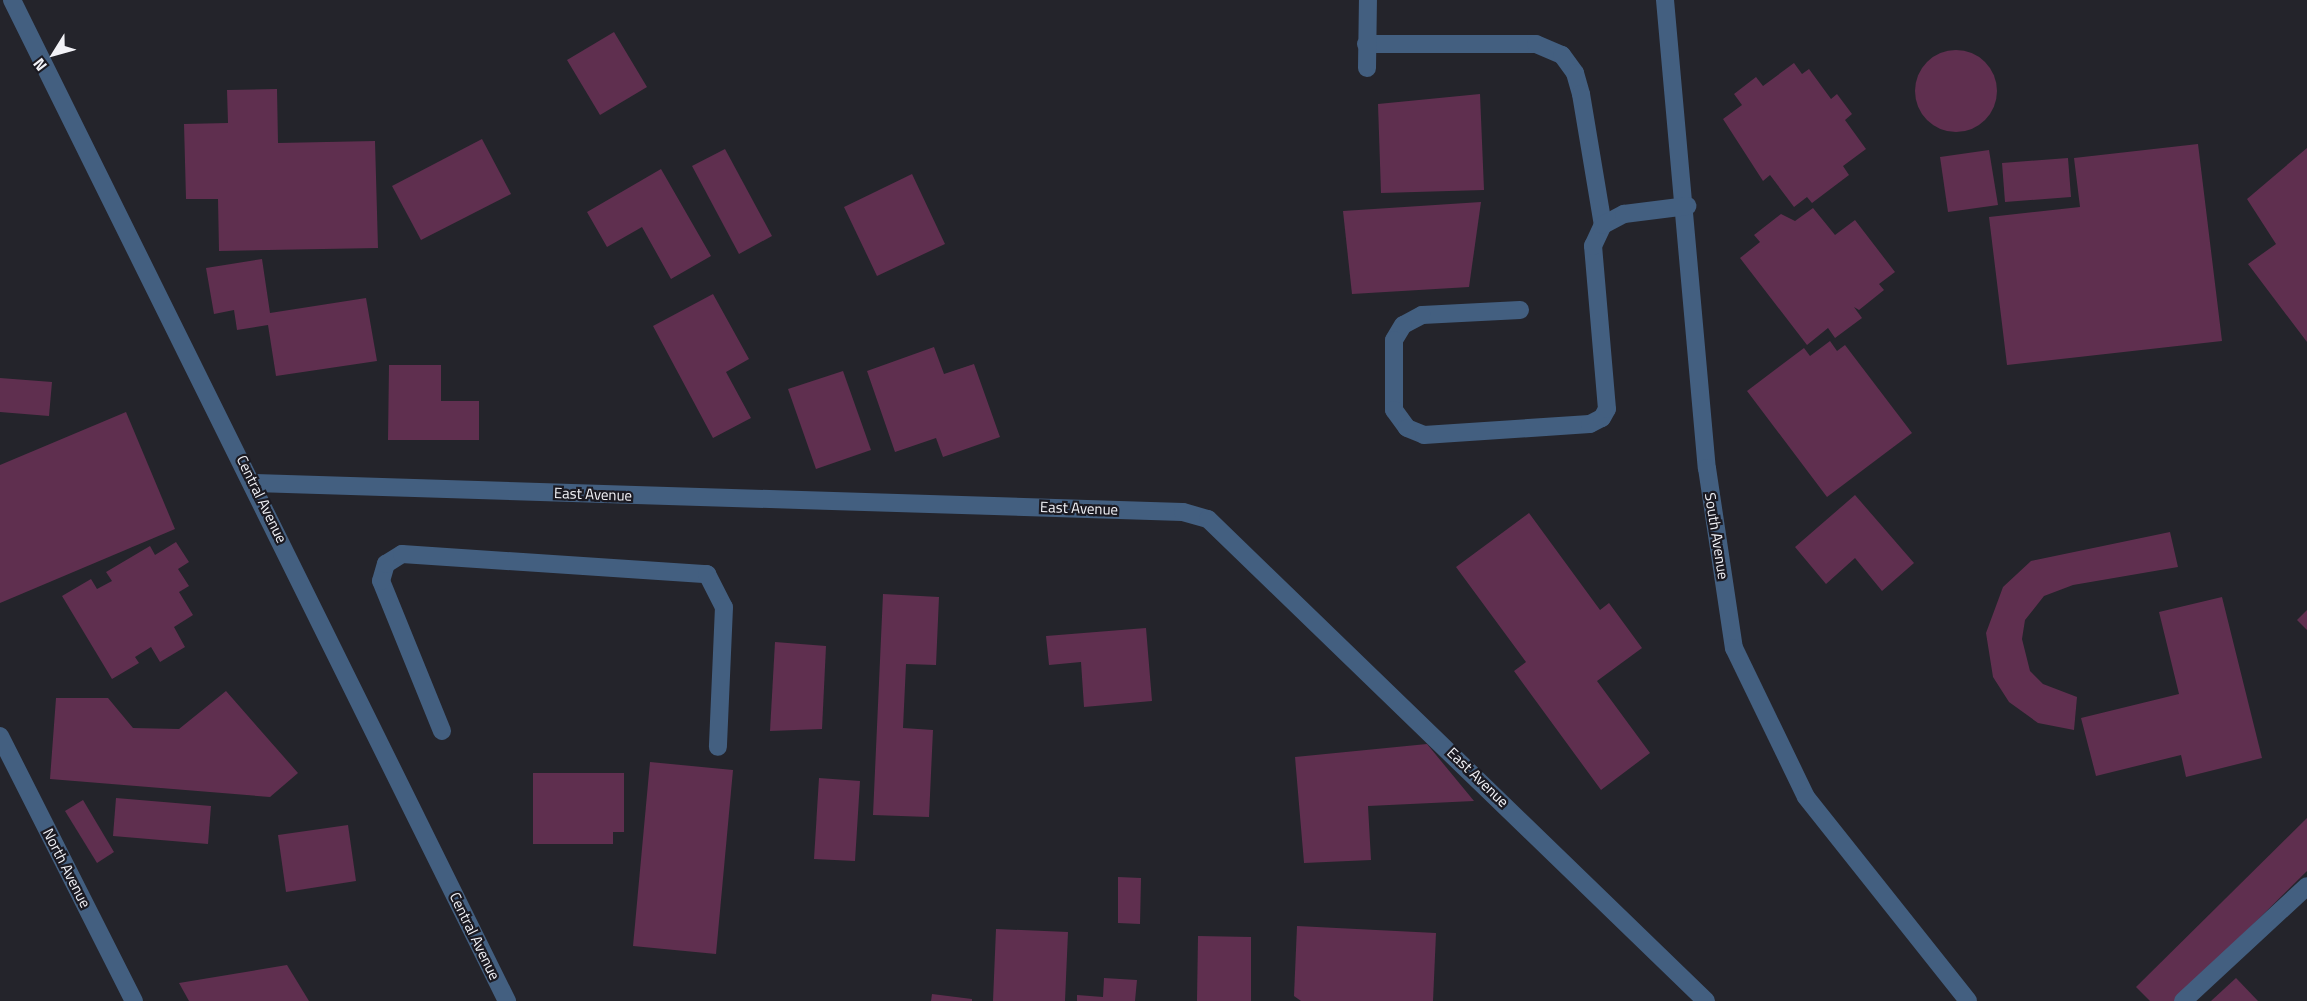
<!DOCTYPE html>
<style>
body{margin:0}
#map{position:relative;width:2307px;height:1001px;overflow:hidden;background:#24242b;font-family:"Titillium Web",sans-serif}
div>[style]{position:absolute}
.building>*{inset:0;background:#5f2f4f}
.round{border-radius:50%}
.minor>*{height:18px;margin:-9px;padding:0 9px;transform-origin:9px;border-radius:9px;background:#435f80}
span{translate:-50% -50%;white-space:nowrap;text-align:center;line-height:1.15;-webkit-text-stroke:4.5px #1b1a22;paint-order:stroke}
.street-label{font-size:15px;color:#f2f2f7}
.north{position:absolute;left:24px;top:24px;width:60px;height:60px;-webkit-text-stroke:4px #1b1a22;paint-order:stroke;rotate:233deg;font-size:16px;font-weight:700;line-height:24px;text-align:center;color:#f2f2f7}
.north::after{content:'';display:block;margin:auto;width:21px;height:27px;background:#f2f2f7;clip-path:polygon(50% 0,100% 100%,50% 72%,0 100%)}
</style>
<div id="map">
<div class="building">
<i style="clip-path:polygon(614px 32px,647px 87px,600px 115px,567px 60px)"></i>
<i class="round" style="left:1915px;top:50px;width:82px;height:82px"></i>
<i style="clip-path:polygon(1794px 63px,1802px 74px,1809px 69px,1831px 99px,1837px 94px,1852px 114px,1845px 120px,1866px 149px,1843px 166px,1849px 175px,1812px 203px,1807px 197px,1794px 207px,1770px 175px,1763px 181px,1723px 119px,1742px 105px,1734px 94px,1756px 77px,1763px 86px)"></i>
<i style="clip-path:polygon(277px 89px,278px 143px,375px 141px,378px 248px,219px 251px,218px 199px,186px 199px,184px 124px,228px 123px,227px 90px)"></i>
<i style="clip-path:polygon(1480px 94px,1484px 190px,1381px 193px,1378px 104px)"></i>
<i style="clip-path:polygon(482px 139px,511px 194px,421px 240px,392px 186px)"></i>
<i style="clip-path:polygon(2198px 144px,2222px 341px,2007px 365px,1989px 217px,2080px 207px,2074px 158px)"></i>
<i style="clip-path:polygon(2307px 148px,2307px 342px,2248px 264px,2276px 244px,2247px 199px)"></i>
<i style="clip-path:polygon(725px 149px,772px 236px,739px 254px,692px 166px)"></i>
<i style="clip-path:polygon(1989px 150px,1998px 205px,1948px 212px,1940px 157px)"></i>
<i style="clip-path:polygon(2068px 158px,2071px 197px,2005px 202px,2002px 163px)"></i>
<i style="clip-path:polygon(661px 169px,711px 256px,671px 279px,642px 227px,607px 247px,587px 212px)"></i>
<i style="clip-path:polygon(912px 174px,945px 244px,877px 276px,844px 207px)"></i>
<i style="clip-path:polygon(1481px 202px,1469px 287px,1352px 294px,1343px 211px)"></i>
<i style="clip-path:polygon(1813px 208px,1835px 235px,1855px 220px,1895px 272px,1879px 284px,1884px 290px,1859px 310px,1854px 307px,1862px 318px,1835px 338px,1828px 328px,1807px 345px,1740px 258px,1760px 242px,1754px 235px,1781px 214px,1795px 221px)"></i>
<i style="clip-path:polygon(262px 259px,270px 313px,366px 298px,377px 361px,276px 376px,268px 325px,237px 330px,234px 310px,214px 314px,206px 268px)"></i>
<i style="clip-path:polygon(713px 294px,749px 359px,726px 372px,751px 418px,713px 438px,653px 326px)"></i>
<i style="clip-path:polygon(1830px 341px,1837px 351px,1845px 345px,1912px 433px,1827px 497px,1747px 391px,1804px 348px,1810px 356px)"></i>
<i style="clip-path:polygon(934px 347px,944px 374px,974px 364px,1000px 437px,943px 457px,936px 438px,895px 452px,867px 371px)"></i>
<i style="clip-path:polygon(389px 365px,441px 365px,441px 401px,479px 401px,479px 440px,388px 440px)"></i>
<i style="clip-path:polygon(843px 371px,871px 450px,816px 469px,788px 389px)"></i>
<i style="clip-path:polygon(0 378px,52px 382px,49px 416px,0 412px)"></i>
<i style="clip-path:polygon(126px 412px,175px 529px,0 603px,0 465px)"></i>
<i style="clip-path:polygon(1855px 495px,1914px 563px,1882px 591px,1855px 558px,1826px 584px,1795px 547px)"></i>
<i style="clip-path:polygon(1529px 513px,1600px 610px,1609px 603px,1642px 648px,1597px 681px,1650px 753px,1601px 790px,1514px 671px,1526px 662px,1456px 567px)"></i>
<i style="clip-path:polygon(2170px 532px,2178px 567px,2073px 585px,2044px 596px,2025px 620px,2022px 639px,2030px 671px,2043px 684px,2077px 697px,2074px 730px,2038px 723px,2009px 702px,1993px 677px,1986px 633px,2003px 587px,2031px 561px)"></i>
<i style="clip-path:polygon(176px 542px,189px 562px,178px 569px,189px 586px,179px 592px,193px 615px,174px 627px,185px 647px,160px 662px,151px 647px,135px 657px,139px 663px,112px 679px,62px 596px,91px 579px,97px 589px,112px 581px,106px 572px,150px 546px,155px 555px)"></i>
<i style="clip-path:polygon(883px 594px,939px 597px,936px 665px,906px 664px,903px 728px,933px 730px,929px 817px,873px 815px)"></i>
<i style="clip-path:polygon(2222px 597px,2262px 758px,2186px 777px,2181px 755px,2096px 776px,2081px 718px,2179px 694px,2159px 612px)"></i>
<i style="clip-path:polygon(2307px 610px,2307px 630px,2297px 620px)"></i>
<i style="clip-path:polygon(1146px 628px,1152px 701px,1084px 707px,1081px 662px,1049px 665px,1046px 636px)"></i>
<i style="clip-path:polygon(775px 642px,826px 646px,822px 729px,770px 731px)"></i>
<i style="clip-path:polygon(226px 691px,298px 773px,270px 797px,50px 779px,56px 698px,108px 698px,133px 728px,179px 729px)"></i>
<i style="clip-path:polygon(1427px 744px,1474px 801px,1368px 806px,1371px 860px,1304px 863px,1295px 757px)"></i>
<i style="clip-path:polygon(650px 762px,733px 770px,716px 954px,633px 946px)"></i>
<i style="clip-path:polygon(533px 773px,624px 773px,624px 832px,613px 832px,613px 844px,533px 844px)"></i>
<i style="clip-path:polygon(819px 778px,860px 781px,855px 861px,814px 859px)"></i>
<i style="clip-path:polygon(116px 798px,211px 806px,208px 844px,113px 836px)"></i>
<i style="clip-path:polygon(83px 800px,114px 852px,97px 863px,65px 811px)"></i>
<i style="clip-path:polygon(2307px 818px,2307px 871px,2176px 1001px,2150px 1001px,2136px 987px)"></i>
<i style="clip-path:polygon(348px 825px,356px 881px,286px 892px,278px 835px)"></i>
<i style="clip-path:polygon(1118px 877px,1141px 878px,1140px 924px,1118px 923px)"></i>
<i style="clip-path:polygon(1297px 926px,1436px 933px,1433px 1001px,1301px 1001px,1294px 996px)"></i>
<i style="clip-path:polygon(996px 929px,1068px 932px,1065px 1001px,993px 1001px)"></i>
<i style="clip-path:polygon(1198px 936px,1251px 937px,1251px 1001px,1197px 1001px)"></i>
<i style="clip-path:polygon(287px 965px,309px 1001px,189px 1001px,179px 983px)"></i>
<i style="clip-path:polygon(1104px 978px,1137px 980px,1135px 1001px,1077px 1001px,1077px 995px,1103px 997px)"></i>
<i style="clip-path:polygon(2236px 978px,2258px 1001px,2211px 1001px)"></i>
<i style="clip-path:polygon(932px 994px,972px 999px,972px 1001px,931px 1001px)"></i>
</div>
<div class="minor">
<i style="left:12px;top:0;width:1117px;rotate:63.69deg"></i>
<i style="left:1665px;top:0;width:470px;rotate:84.9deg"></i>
<i style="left:1707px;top:468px;width:182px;rotate:81.5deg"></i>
<i style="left:1734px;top:648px;width:165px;rotate:64.2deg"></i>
<i style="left:1806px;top:797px;width:260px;rotate:51.5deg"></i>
<i style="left:1366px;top:44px;width:170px"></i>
<i style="left:1536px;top:44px;width:28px;rotate:23deg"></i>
<i style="left:1562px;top:55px;width:22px;rotate:54deg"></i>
<i style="left:1575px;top:73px;width:22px;rotate:74deg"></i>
<i style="left:1581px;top:94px;width:133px;rotate:80.5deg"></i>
<i style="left:1367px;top:68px;width:68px;rotate:-89.2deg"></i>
<i style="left:1520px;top:310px;width:98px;rotate:177.1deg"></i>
<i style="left:1422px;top:315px;width:21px;rotate:152deg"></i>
<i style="left:1403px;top:325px;width:17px;rotate:121deg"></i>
<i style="left:1394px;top:340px;width:70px;rotate:90deg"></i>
<i style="left:1394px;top:410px;width:22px;rotate:54deg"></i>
<i style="left:1407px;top:428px;width:18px;rotate:22deg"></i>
<i style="left:1424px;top:435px;width:166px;rotate:-3.8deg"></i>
<i style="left:1590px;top:424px;width:13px;rotate:-27deg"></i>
<i style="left:1602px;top:418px;width:10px;rotate:-61deg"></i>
<i style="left:1607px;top:409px;width:164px;rotate:-94.9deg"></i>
<i style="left:1593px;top:246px;width:23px;rotate:-65deg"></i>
<i style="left:1603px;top:225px;width:24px;rotate:-28deg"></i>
<i style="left:1624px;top:214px;width:64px;rotate:-7.2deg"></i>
<i style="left:255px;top:483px;width:928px;rotate:1.79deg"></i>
<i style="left:1183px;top:512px;width:26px;rotate:16deg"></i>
<i style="left:1208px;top:519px;width:693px;rotate:44.06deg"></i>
<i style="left:442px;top:731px;width:162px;rotate:-112.1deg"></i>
<i style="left:381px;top:581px;width:18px;rotate:-74deg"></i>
<i style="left:386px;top:564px;width:19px;rotate:-32deg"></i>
<i style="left:402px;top:554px;width:306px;rotate:3.8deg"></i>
<i style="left:707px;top:574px;width:37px;rotate:63deg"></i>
<i style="left:724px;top:607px;width:140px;rotate:92.5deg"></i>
<i style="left:0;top:736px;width:297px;rotate:63.2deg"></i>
<i style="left:2183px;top:1001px;width:169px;rotate:-42.8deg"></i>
</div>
<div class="street-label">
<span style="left:593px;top:494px;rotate:2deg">East Avenue</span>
<span style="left:262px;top:499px;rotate:64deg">Central Avenue</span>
<span style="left:1079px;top:508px;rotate:2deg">East Avenue</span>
<span style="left:1717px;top:536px;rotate:81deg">South Avenue</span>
<span style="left:1478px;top:777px;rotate:44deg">East Avenue</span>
<span style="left:67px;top:868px;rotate:63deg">North Avenue</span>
<span style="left:475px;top:936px;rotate:64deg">Central Avenue</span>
</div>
<div class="north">N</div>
</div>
